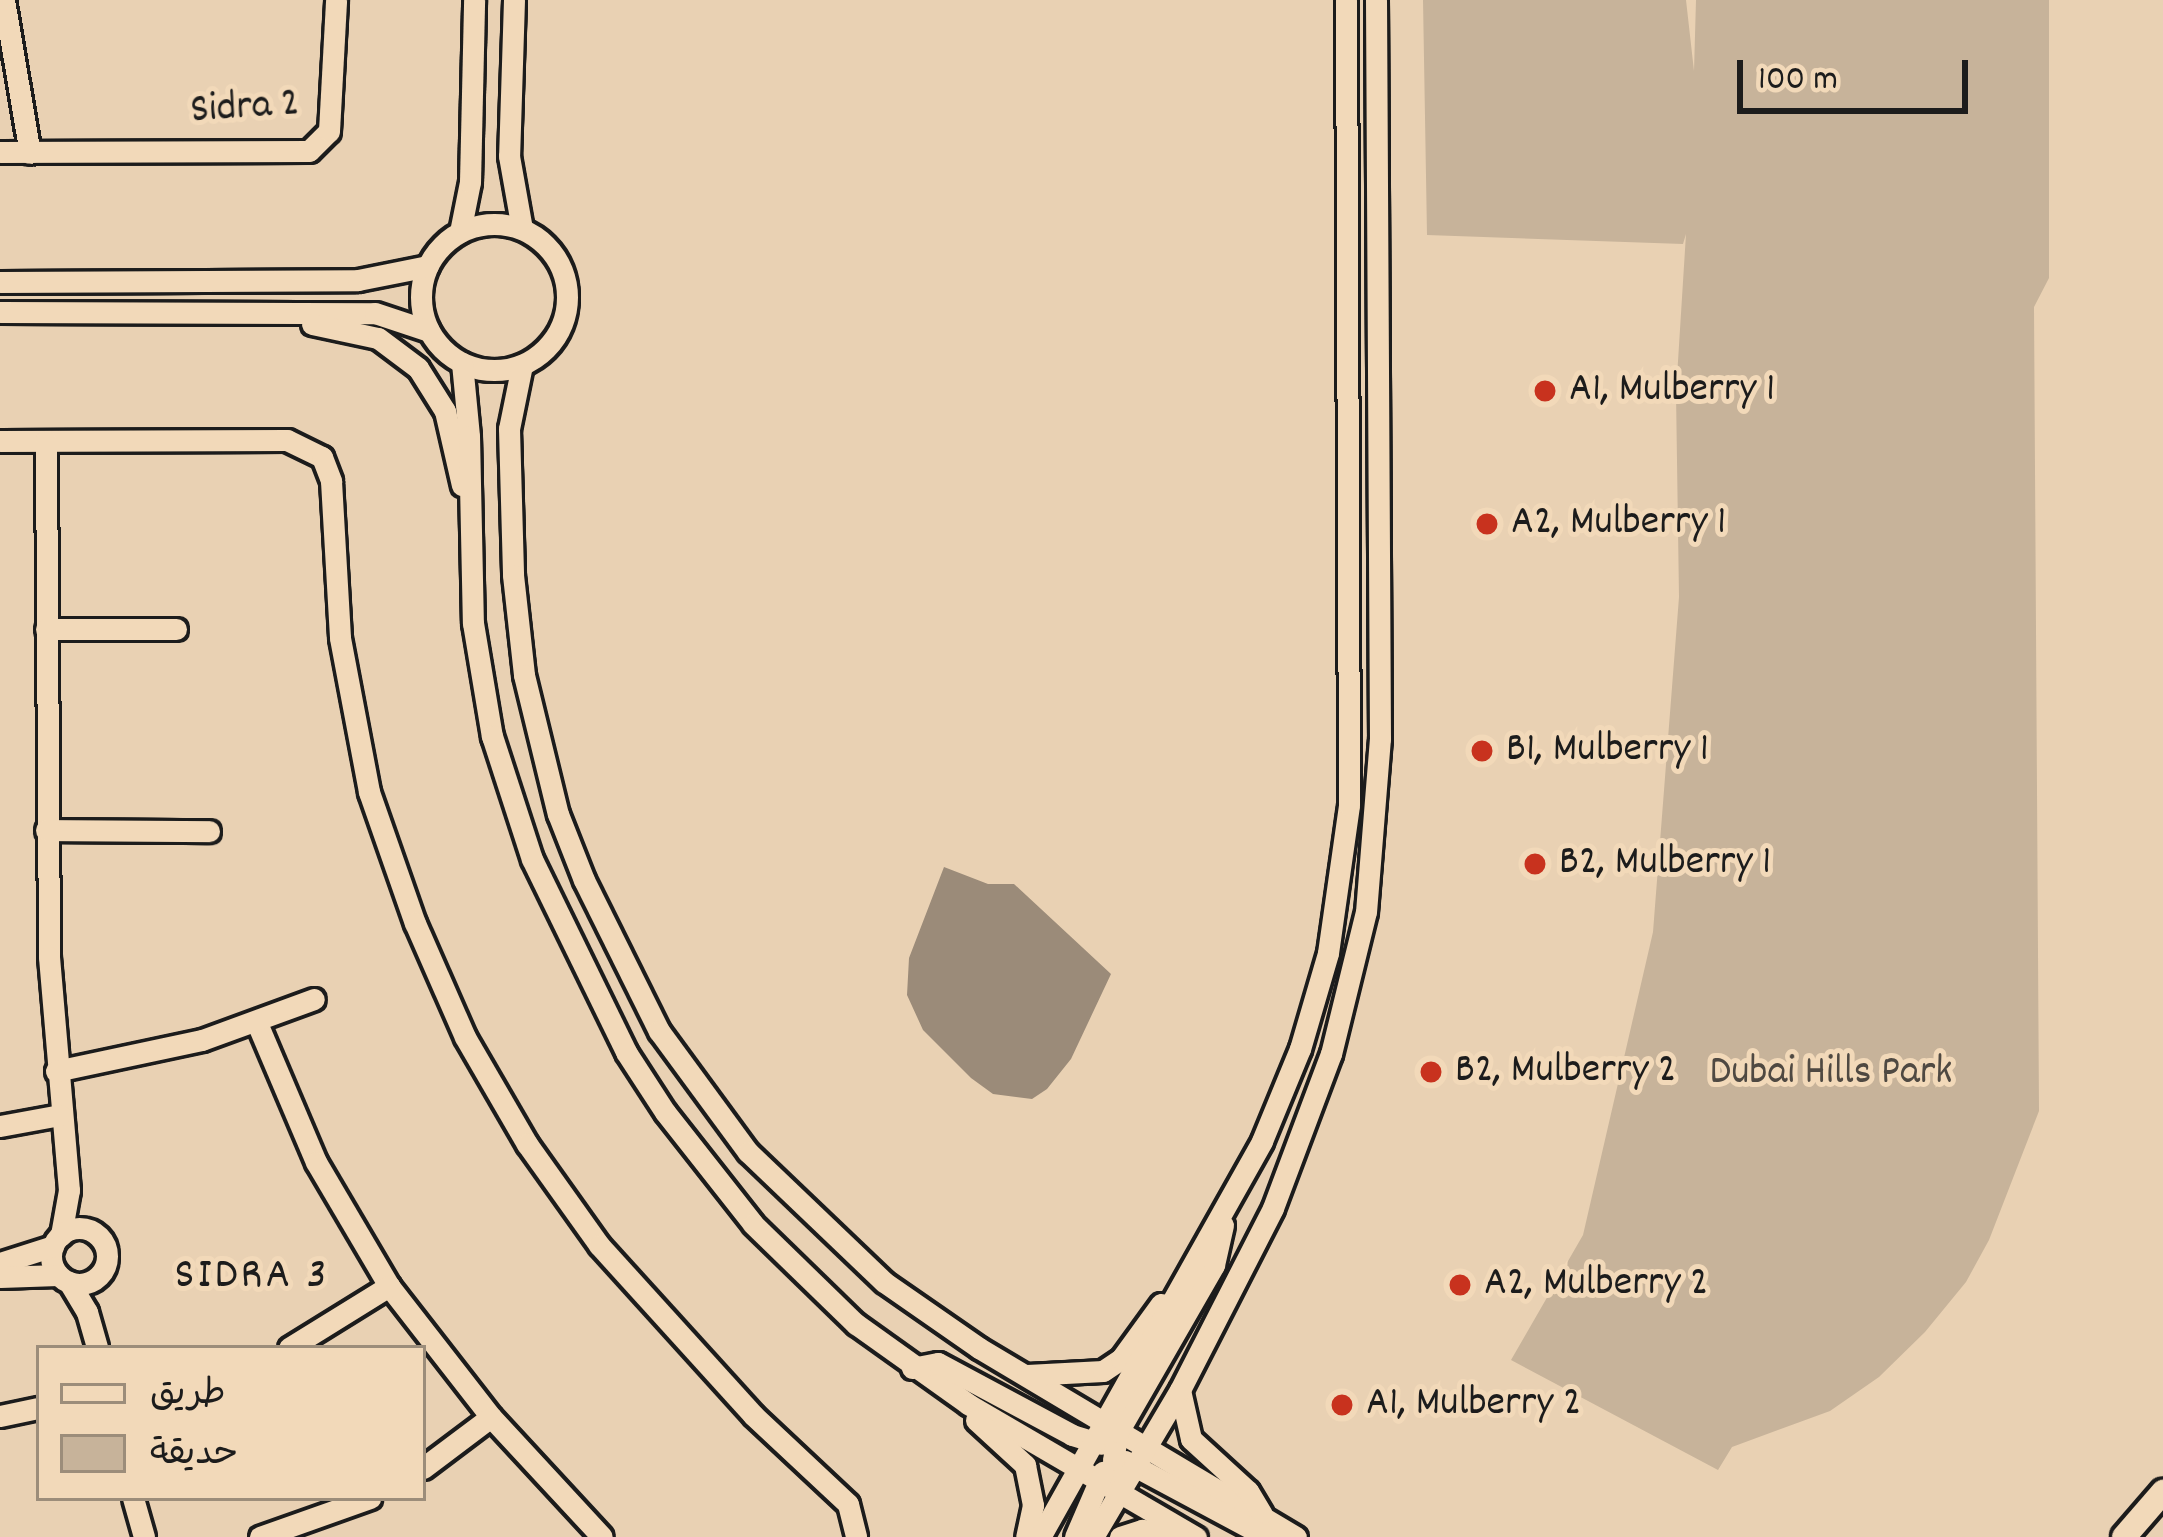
<!DOCTYPE html>
<meta charset="utf-8">
<style>
body{margin:0}
#map{position:relative;width:2163px;height:1537px;overflow:hidden;background:#e9d1b3;font-family:Dekko,"Playpen Sans Arabic",sans-serif}
div>[style]{position:absolute}
.green>*{inset:0;background:#c7b39a}
.water>*{inset:0;background:#9b8b79}
.roads{filter:drop-shadow(3px 0 #1c1c1c) drop-shadow(-3px 0 #1c1c1c) drop-shadow(0 3px #1c1c1c) drop-shadow(0 -3px #1c1c1c)}
.minor>*{height:21px;margin:-10.5px;padding:0 10.5px;transform-origin:10.5px;border-radius:10.5px;background:#f2d9b9}
.minor>.ring{margin:-10.5px;padding:0;box-sizing:content-box;background:none;border:21px solid #f2d9b9;border-radius:50%}
.major>*{height:24px;margin:-12px;padding:0 12px;transform-origin:12px;border-radius:12px;background:#f2d9b9}
.dots>*{width:33px;height:33px;translate:-50% -50%;box-sizing:border-box;border:6px solid #f2d9b9;border-radius:50%}
span{translate:-50% -50%;white-space:nowrap;text-align:center;line-height:1.15;-webkit-text-stroke:10px #f2d9b9;paint-order:stroke}
.street-label{font-size:42px;color:#1c1c1c}
.poi-label{font-size:42px;color:#1c1c1c}
.left{translate:0 -50%;text-align:left}
.park-label{font-size:42px;color:#4f4942}
.neighbourhood-label{font-size:45px;color:#1c1c1c;letter-spacing:3px}
.legend{position:absolute;left:36px;top:1345px;width:390px;height:156px;box-sizing:border-box;background:#f2d9b9;border:3px solid #9c8d7a;margin:0;padding:15px 21px;list-style:none;font-size:36px;color:#1c1c1c}
.legend li{display:flex;align-items:center;gap:24px;height:60px}
.legend b{width:60px;border:3px solid #9c8d7a}
.scale{position:absolute;left:1737px;top:60px;width:231px;height:54px;box-sizing:border-box;border:6px solid #1c1c1c;border-top:0;padding-left:15px;font-size:36px;line-height:42px;white-space:nowrap;color:#1c1c1c;-webkit-text-stroke:9px #f2d9b9;paint-order:stroke}
</style>
<div id="map">
<div class="green">
<i style="clip-path:polygon(1423px 0,1686px 0,1694px 71px,1696px 0,2049px 0,2049px 278px,2034px 307px,2039px 1111px,1989px 1240px,1966px 1282px,1925px 1332px,1879px 1377px,1830px 1411px,1732px 1447px,1718px 1470px,1511px 1360px,1583px 1235px,1653px 932px,1679px 597px,1676px 393px,1686px 234px,1683px 244px,1427px 235px)"></i>
</div>
<div class="water">
<i style="clip-path:polygon(944px 867px,988px 884px,1014px 884px,1111px 974px,1071px 1059px,1047px 1089px,1032px 1099px,993px 1094px,971px 1078px,923px 1030px,907px 995px,909px 958px)"></i>
</div>
<div class="roads">
<div class="minor">
<i style="left:4px;top:0;width:155px;rotate:80.4deg"></i>
<i style="left:514px;top:0;width:156px;rotate:91.8deg"></i>
<i style="left:509px;top:156px;width:74px;rotate:79.9deg"></i>
<i style="left:0;top:152px;width:309px;rotate:-0.2deg"></i>
<i style="left:309px;top:151px;width:28px;rotate:-45deg"></i>
<i style="left:329px;top:131px;width:131px;rotate:-86.9deg"></i>
<i class="ring" style="left:421px;top:224px;width:125px;height:125px"></i>
<i style="left:460px;top:232px;width:51px;rotate:-78.7deg"></i>
<i style="left:470px;top:182px;width:182px;rotate:-88.7deg"></i>
<i style="left:0;top:282px;width:358px;rotate:-0.3deg"></i>
<i style="left:358px;top:280px;width:71px;rotate:-11.3deg"></i>
<i style="left:0;top:312px;width:375px;rotate:0.2deg"></i>
<i style="left:375px;top:313px;width:57px;rotate:18.4deg"></i>
<i style="left:312px;top:324px;width:67px;rotate:12deg"></i>
<i style="left:378px;top:338px;width:50px;rotate:36.9deg"></i>
<i style="left:418px;top:368px;width:51px;rotate:57.9deg"></i>
<i style="left:445px;top:411px;width:76px;rotate:77.1deg"></i>
<i style="left:462px;top:363px;width:73px;rotate:84.5deg"></i>
<i style="left:469px;top:436px;width:187px;rotate:88.8deg"></i>
<i style="left:473px;top:623px;width:115px;rotate:80.5deg"></i>
<i style="left:492px;top:736px;width:129px;rotate:72deg"></i>
<i style="left:532px;top:859px;width:215px;rotate:64deg"></i>
<i style="left:626px;top:1052px;width:72px;rotate:57deg"></i>
<i style="left:665px;top:1112px;width:142px;rotate:51.8deg"></i>
<i style="left:753px;top:1224px;width:144px;rotate:44.2deg"></i>
<i style="left:856px;top:1324px;width:138px;rotate:35.5deg"></i>
<i style="left:968px;top:1404px;width:264px;rotate:30.3deg"></i>
<i style="left:522px;top:365px;width:65px;rotate:101.5deg"></i>
<i style="left:509px;top:429px;width:146px;rotate:88.4deg"></i>
<i style="left:513px;top:575px;width:101px;rotate:83.7deg"></i>
<i style="left:524px;top:675px;width:143px;rotate:76.3deg"></i>
<i style="left:558px;top:814px;width:71px;rotate:68.5deg"></i>
<i style="left:584px;top:880px;width:169px;rotate:63.6deg"></i>
<i style="left:659px;top:1031px;width:150px;rotate:53.7deg"></i>
<i style="left:748px;top:1152px;width:188px;rotate:43.7deg"></i>
<i style="left:884px;top:1282px;width:116px;rotate:34.8deg"></i>
<i style="left:979px;top:1348px;width:369px;rotate:30.8deg"></i>
<i style="left:0;top:441px;width:287px;rotate:-0.2deg"></i>
<i style="left:287px;top:440px;width:39px;rotate:26deg"></i>
<i style="left:322px;top:457px;width:26px;rotate:69deg"></i>
<i style="left:331px;top:481px;width:157px;rotate:86.7deg"></i>
<i style="left:340px;top:638px;width:157px;rotate:79.3deg"></i>
<i style="left:369px;top:792px;width:139px;rotate:70.7deg"></i>
<i style="left:415px;top:923px;width:124px;rotate:66.3deg"></i>
<i style="left:465px;top:1037px;width:124px;rotate:59.9deg"></i>
<i style="left:527px;top:1144px;width:124px;rotate:54.5deg"></i>
<i style="left:599px;top:1245px;width:229px;rotate:47.8deg"></i>
<i style="left:753px;top:1415px;width:130px;rotate:43.1deg"></i>
<i style="left:848px;top:1504px;width:34px;rotate:76deg"></i>
<i style="left:46px;top:441px;width:516px;rotate:89.67deg"></i>
<i style="left:49px;top:957px;width:234px;rotate:85.1deg"></i>
<i style="left:69px;top:1190px;width:46px;rotate:100.1deg"></i>
<i style="left:46px;top:629px;width:130px"></i>
<i style="left:46px;top:830px;width:163px;rotate:0.4deg"></i>
<i style="left:257px;top:1023px;width:151px;rotate:67deg"></i>
<i style="left:316px;top:1162px;width:144px;rotate:59.5deg"></i>
<i style="left:389px;top:1286px;width:166px;rotate:52.1deg"></i>
<i style="left:491px;top:1417px;width:163px;rotate:47.2deg"></i>
<i style="left:56px;top:1071px;width:149px;rotate:-12deg"></i>
<i style="left:202px;top:1040px;width:119px;rotate:-20.1deg"></i>
<i style="left:0;top:1126px;width:61px;rotate:-10.4deg"></i>
<i class="ring" style="left:51px;top:1228px;width:35px;height:35px"></i>
<i style="left:0;top:1263px;width:56px;rotate:-17.8deg"></i>
<i style="left:0;top:1277px;width:58px;rotate:-2deg"></i>
<i style="left:69px;top:1282px;width:35px;rotate:59deg"></i>
<i style="left:87px;top:1312px;width:37px;rotate:74deg"></i>
<i style="left:289px;top:1348px;width:118px;rotate:-31.8deg"></i>
<i style="left:912px;top:1368px;width:26px;rotate:-11deg"></i>
<i style="left:938px;top:1363px;width:152px;rotate:28.2deg"></i>
<i style="left:1072px;top:1435px;width:30px;rotate:17deg"></i>
<i style="left:1027px;top:1375px;width:76px;rotate:-3deg"></i>
<i style="left:1103px;top:1371px;width:22px;rotate:-34deg"></i>
<i style="left:1121px;top:1359px;width:68px;rotate:-54deg"></i>
<i style="left:1180px;top:1390px;width:50px;rotate:77.3deg"></i>
<i style="left:1191px;top:1439px;width:77px;rotate:42.4deg"></i>
<i style="left:1248px;top:1491px;width:27px;rotate:59deg"></i>
<i style="left:0;top:1416px;width:40px;rotate:-12deg"></i>
<i style="left:976px;top:1420px;width:67px;rotate:42.6deg"></i>
<i style="left:1025px;top:1465px;width:41px;rotate:78.7deg"></i>
<i style="left:1033px;top:1505px;width:33px;rotate:102deg"></i>
<i style="left:1125px;top:1461px;width:161px;rotate:28.2deg"></i>
<i style="left:423px;top:1468px;width:85px;rotate:-36.9deg"></i>
<i style="left:1118px;top:1494px;width:34px;rotate:-98deg"></i>
<i style="left:1113px;top:1460px;width:28px;rotate:-80deg"></i>
<i style="left:1118px;top:1432px;width:193px;rotate:-60.1deg"></i>
<i style="left:1214px;top:1265px;width:41px;rotate:-77.3deg"></i>
<i style="left:133px;top:1498px;width:41px;rotate:74.2deg"></i>
<i style="left:260px;top:1537px;width:117px;rotate:-19.5deg"></i>
<i style="left:1040px;top:1537px;width:454px;rotate:-60.7deg"></i>
<i style="left:1262px;top:1141px;width:100px;rotate:-67.6deg"></i>
<i style="left:1300px;top:1049px;width:100px;rotate:-73.7deg"></i>
<i style="left:1328px;top:953px;width:149px;rotate:-81.9deg"></i>
<i style="left:1349px;top:805px;width:805px;rotate:-90.21deg"></i>
<i style="left:1075px;top:1537px;width:71px;rotate:-66.7deg"></i>
<i style="left:1093px;top:1537px;width:171px;rotate:-59.4deg"></i>
<i style="left:1180px;top:1390px;width:204px;rotate:-62.9deg"></i>
<i style="left:1273px;top:1208px;width:165px;rotate:-69.4deg"></i>
<i style="left:1331px;top:1054px;width:146px;rotate:-76.2deg"></i>
<i style="left:1366px;top:912px;width:174px;rotate:-85.4deg"></i>
<i style="left:1380px;top:739px;width:739px;rotate:-90.31deg"></i>
<i style="left:1120px;top:1537px;width:23px;rotate:-18deg"></i>
<i style="left:1142px;top:1530px;width:36px;rotate:5deg"></i>
</div>
<div class="major">
<i style="left:2124px;top:1537px;width:60px;rotate:-49.1deg"></i>
</div>
</div>
<div class="dots">
<i style="left:1545px;top:391px;background:#c8321e"></i>
<i style="left:1487px;top:524px;background:#c8321e"></i>
<i style="left:1482px;top:751px;background:#c8321e"></i>
<i style="left:1535px;top:864px;background:#c8321e"></i>
<i style="left:1431px;top:1072px;background:#c8321e"></i>
<i style="left:1460px;top:1285px;background:#c8321e"></i>
<i style="left:1342px;top:1405px;background:#c8321e"></i>
</div>
<div class="street-label">
<span style="left:245px;top:109px;rotate:-4deg">Sidra 2</span>
</div>
<div class="poi-label">
<span class="left" style="left:1569px;top:391px">A1, Mulberry 1</span>
<span class="left" style="left:1511px;top:524px">A2, Mulberry 1</span>
<span class="left" style="left:1506px;top:751px">B1, Mulberry 1</span>
<span class="left" style="left:1559px;top:864px">B2, Mulberry 1</span>
<span class="left" style="left:1455px;top:1072px">B2, Mulberry 2</span>
<span class="left" style="left:1484px;top:1285px">A2, Mulberry 2</span>
<span class="left" style="left:1366px;top:1405px">A1, Mulberry 2</span>
</div>
<div class="park-label">
<span style="left:1831px;top:1074px">Dubai Hills Park</span>
</div>
<div class="neighbourhood-label">
<span style="left:252px;top:1278px">SIDRA 3</span>
</div>
<ul class="legend">
<li><b style="height:15px;background:#f2d9b9"></b>طريق</li>
<li><b style="height:33px;background:#c7b39a"></b>حديقة</li>
</ul>
<div class="scale">100 m</div>
</div>
